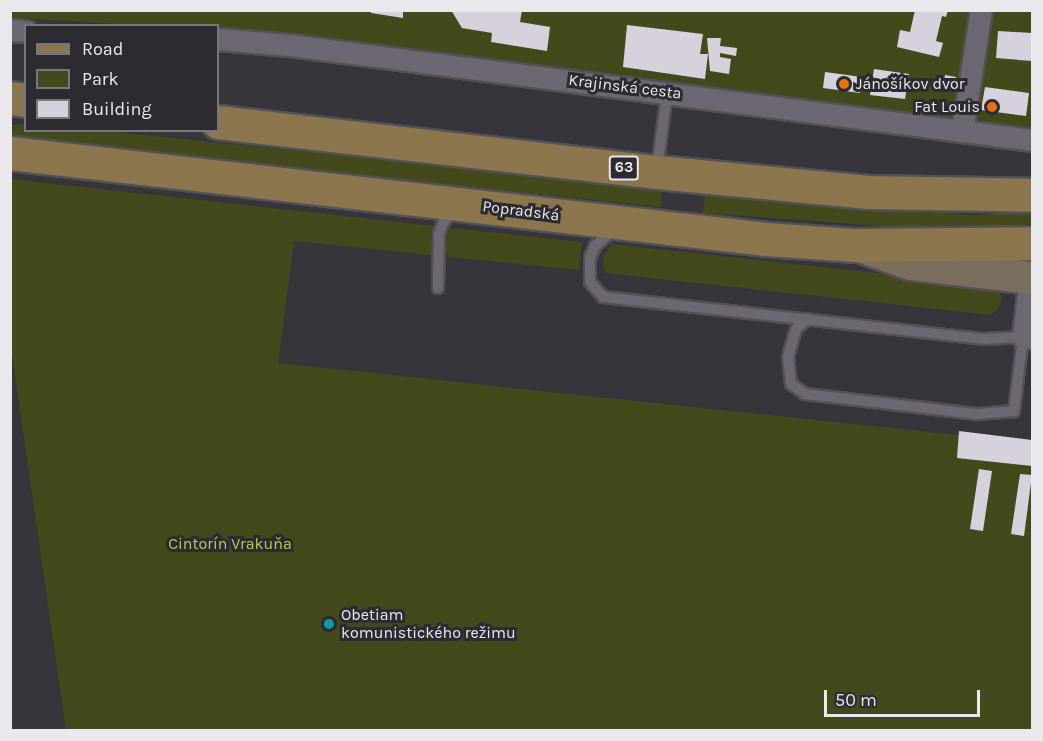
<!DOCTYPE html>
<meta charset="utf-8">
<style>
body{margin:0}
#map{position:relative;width:1043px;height:741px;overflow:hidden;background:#38343c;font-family:Karla,sans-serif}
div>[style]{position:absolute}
.green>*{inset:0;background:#44491c}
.building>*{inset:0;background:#d7d1dd}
.roads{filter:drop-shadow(2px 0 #555058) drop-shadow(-2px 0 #555058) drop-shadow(0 2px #555058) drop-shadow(0 -2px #555058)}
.lane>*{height:10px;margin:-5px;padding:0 5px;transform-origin:5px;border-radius:5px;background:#6c6770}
.street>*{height:21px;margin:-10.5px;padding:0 10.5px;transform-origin:10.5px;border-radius:10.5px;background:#6c6770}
.secondary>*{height:32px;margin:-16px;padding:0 16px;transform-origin:16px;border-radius:16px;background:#7c6e5f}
.primary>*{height:33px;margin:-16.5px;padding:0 16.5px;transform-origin:16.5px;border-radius:16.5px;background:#8b764d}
.dots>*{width:16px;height:16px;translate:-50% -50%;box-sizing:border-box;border:3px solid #2e2a32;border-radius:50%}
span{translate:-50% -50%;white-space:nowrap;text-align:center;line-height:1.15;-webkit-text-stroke:6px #2e2a32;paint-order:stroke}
.shield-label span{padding:2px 4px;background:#2e2a32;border:2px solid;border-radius:4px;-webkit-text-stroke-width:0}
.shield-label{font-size:15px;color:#eae7ed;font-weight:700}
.poi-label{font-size:16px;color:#eae7ed}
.left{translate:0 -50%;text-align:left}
.right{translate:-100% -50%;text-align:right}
.street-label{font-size:16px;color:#eae7ed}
.park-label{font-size:16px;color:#bdca57}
.frame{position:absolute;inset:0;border:12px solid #eae7ed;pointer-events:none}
.legend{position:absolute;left:24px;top:24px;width:195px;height:108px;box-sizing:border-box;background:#2e2a32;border:2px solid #79767d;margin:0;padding:8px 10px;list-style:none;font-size:18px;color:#eae7ed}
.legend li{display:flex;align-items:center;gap:12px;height:30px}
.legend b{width:30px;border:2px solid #79767d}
.scale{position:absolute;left:824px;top:690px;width:156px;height:27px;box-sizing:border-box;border:3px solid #eae7ed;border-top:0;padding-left:8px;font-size:18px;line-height:21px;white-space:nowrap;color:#eae7ed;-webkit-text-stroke:4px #2e2a32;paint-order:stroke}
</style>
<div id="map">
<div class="green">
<i style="clip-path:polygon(10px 11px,1032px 11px,1032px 131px,218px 30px,218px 26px,138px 25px,11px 18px)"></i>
<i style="clip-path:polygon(25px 124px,26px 130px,105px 131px,662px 188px,661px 207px,11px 139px,11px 125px)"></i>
<i style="clip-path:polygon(10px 179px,435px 226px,432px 255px,294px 241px,278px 363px,1032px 443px,1032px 730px,66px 730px,11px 347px)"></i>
<i style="clip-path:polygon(706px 188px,970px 215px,1032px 210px,1032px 224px,961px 232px,703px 213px)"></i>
<i style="clip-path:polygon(450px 228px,582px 242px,579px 270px,449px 257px,444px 248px,444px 237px)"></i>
<i style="clip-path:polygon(611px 244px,998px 286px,1002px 298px,997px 310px,991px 315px,605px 273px,603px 258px)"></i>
</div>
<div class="building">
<i style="clip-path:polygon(371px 10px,403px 10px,403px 18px,371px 13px)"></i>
<i style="clip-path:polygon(451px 10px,522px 10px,520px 22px,550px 27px,547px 51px,491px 42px,492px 33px,462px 28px)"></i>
<i style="clip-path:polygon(915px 10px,948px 10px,946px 17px,942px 16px,936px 41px,943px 43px,939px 57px,897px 47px,900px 30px,910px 32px)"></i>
<i style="clip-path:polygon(627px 25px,703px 34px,700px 54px,708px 54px,705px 79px,623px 67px)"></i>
<i style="clip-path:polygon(998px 31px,1032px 33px,1032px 61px,996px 58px)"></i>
<i style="clip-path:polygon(707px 38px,721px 38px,720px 46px,737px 48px,736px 56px,720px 53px,720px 57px,731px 59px,729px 74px,710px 71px)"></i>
<i style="clip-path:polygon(874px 69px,909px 74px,905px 99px,870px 95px)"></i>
<i style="clip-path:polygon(825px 72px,862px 77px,860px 93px,823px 88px)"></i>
<i style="clip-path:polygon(945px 75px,956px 77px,955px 88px,943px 87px)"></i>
<i style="clip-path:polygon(985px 87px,1029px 93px,1026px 116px,981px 110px)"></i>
<i style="clip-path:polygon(959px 431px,1032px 440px,1032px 466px,957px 458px)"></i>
<i style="clip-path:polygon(979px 469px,992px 471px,983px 531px,970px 529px)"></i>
<i style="clip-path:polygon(1020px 474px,1032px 475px,1024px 536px,1011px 534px)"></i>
</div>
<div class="roads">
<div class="lane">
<i style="left:657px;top:170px;width:78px;rotate:-82.6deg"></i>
<i style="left:615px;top:229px;width:26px;rotate:140deg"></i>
<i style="left:595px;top:246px;width:13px;rotate:113deg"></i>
<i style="left:590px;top:258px;width:24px;rotate:90deg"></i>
<i style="left:590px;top:282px;width:20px;rotate:49deg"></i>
<i style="left:603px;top:297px;width:384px;rotate:6.3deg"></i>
<i style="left:985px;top:339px;width:38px;rotate:-3deg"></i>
<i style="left:1023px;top:337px;width:75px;rotate:96.9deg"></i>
<i style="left:1014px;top:411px;width:38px;rotate:175deg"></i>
<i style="left:976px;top:414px;width:172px;rotate:-173.3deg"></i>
<i style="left:805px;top:394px;width:17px;rotate:-144deg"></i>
<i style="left:791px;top:384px;width:27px;rotate:-96deg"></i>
<i style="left:788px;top:357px;width:29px;rotate:-74deg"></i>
<i style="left:796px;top:329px;width:15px;rotate:-42deg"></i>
<i style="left:438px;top:288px;width:54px;rotate:-88.9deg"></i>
<i style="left:439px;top:234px;width:12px;rotate:-70deg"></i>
<i style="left:443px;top:223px;width:17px;rotate:-54deg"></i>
</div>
<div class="street">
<i style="left:10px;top:30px;width:16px;rotate:4deg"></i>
<i style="left:218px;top:39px;width:71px;rotate:4.8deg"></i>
<i style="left:289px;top:45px;width:749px;rotate:7.29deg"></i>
<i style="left:962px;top:131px;width:122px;rotate:-81.1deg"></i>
<i style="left:1030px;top:278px;width:59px;rotate:96.8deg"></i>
<i style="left:1023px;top:337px;width:9px;rotate:6deg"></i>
</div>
<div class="secondary">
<i style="left:862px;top:247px;width:52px;rotate:19.1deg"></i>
<i style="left:911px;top:264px;width:122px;rotate:6.6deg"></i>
</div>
<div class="primary">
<i style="left:10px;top:98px;width:16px;rotate:7deg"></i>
<i style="left:218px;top:122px;width:442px;rotate:6.5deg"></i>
<i style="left:657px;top:172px;width:212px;rotate:5.4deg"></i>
<i style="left:868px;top:192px;width:164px;rotate:1deg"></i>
<i style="left:10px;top:153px;width:761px;rotate:6.49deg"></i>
<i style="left:766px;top:239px;width:89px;rotate:3.9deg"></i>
<i style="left:855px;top:245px;width:177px;rotate:-0.6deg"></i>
</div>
</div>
<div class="dots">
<i style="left:844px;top:84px;background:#e8710a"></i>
<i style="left:992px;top:107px;background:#e8710a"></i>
<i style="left:329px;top:624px;background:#0f9aa8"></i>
</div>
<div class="shield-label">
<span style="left:624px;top:168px">63</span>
</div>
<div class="poi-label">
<span class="left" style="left:856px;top:84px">Jánošíkov dvor</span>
<span class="right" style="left:980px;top:107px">Fat Louis</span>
<span class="left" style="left:341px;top:624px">Obetiam<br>komunistického režimu</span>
</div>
<div class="street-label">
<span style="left:625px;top:87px;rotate:7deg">Krajinská cesta</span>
<span style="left:521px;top:211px;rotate:7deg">Popradská</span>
</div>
<div class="park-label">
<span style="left:230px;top:544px">Cintorín Vrakuňa</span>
</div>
<div class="frame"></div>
<ul class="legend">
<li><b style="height:8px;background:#8b764d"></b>Road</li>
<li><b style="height:16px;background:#44491c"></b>Park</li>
<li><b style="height:16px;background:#d7d1dd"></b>Building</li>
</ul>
<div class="scale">50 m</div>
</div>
